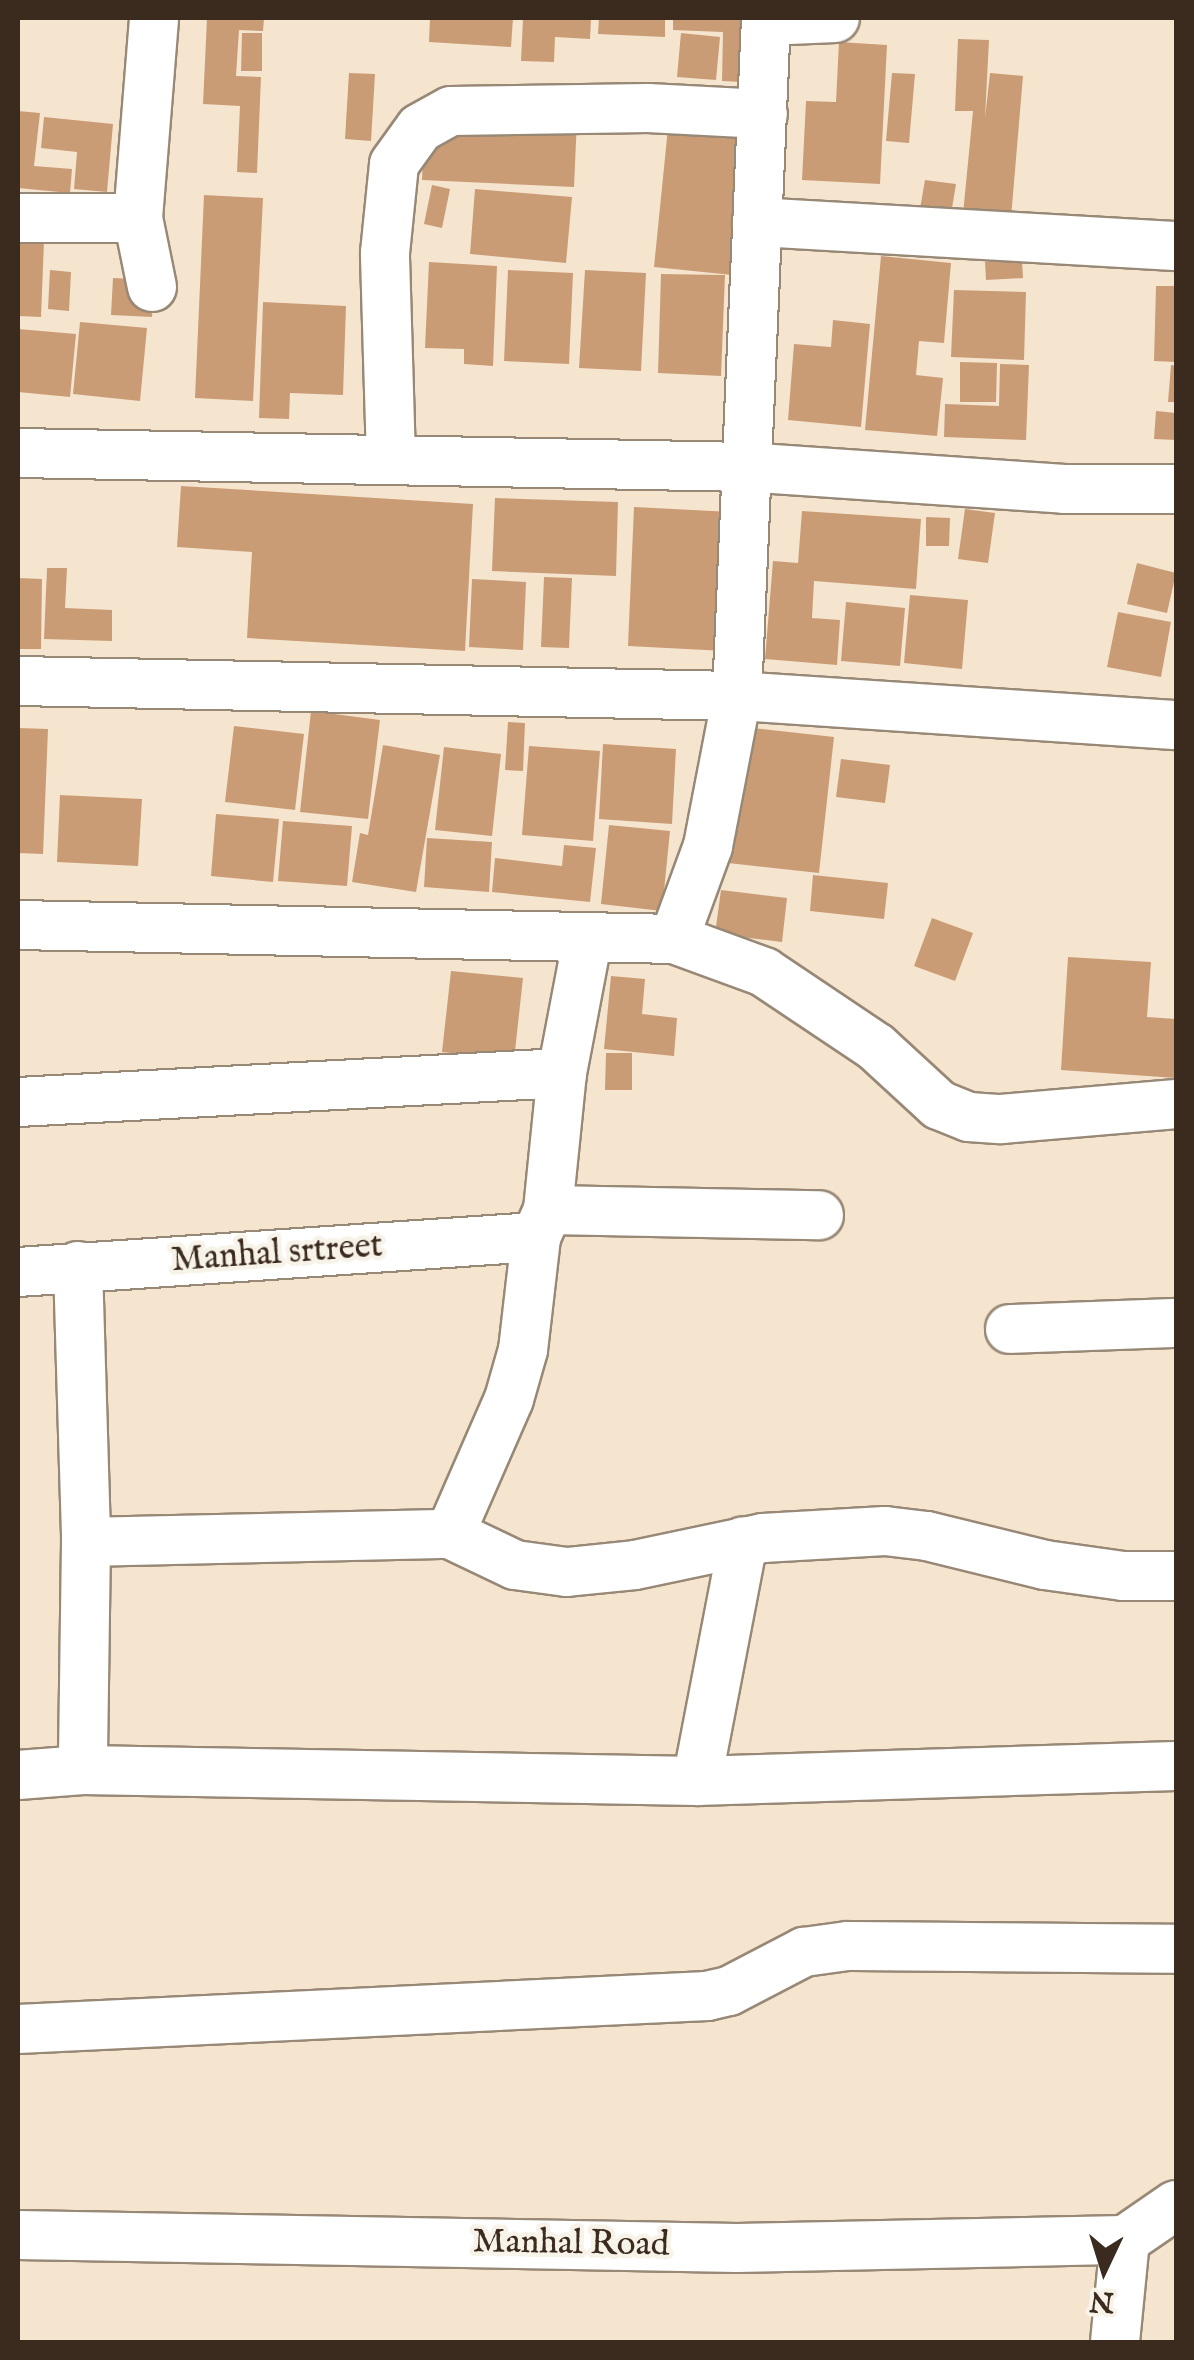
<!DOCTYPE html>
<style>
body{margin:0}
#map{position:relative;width:1194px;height:2360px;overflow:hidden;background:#f5e5cf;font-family:"IM FELL English",serif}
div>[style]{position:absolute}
.building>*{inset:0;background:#ca9c76}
.roads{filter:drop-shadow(2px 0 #988876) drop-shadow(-2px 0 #988876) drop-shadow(0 2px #988876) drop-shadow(0 -2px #988876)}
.street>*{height:48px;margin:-24px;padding:0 24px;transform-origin:24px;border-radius:24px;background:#fff}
span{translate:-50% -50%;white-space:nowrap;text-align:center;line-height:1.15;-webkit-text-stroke:9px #f7f3e8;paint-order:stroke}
.street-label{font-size:35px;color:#3b2a1e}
.frame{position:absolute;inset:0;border:20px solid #3b2a1e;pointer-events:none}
.north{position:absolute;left:1054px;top:2220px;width:100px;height:100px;-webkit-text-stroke:8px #f7f3e8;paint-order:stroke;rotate:184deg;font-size:28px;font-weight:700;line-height:40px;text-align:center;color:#3b2a1e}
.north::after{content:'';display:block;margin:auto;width:35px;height:45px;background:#3b2a1e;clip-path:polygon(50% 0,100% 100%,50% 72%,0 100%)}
</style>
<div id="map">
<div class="building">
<i style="clip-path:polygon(207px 18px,264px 18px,263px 31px,239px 30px,236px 76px,261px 77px,257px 173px,237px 172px,240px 106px,203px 104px)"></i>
<i style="clip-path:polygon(430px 18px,513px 18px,511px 47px,429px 42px)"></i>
<i style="clip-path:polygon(523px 18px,591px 18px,590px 39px,555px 37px,554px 62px,521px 61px)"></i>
<i style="clip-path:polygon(599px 18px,665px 18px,665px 37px,598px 34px)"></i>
<i style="clip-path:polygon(673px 18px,744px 18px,742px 82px,722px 81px,723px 32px,673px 30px)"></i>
<i style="clip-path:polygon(242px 33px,262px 33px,262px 71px,241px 71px)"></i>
<i style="clip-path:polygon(681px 33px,720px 37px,716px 80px,677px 77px)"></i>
<i style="clip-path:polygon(958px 39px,989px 40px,985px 118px,990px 73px,1023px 76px,1011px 218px,963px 214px,973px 111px,955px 111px)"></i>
<i style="clip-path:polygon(839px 42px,887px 45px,880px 184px,802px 180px,806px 101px,836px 102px)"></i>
<i style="clip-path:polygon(349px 73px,375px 74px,371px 141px,345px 139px)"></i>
<i style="clip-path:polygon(892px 73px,915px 74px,909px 143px,886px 141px)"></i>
<i style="clip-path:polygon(18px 111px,40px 113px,34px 166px,72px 169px,70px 193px,18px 188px)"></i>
<i style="clip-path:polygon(425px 112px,577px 119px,574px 187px,422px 180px)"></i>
<i style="clip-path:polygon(44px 117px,113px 124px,107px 192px,74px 189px,77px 152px,41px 148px)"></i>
<i style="clip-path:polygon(669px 118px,746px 126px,732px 275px,654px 267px)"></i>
<i style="clip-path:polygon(925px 180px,956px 184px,951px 214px,920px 209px)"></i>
<i style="clip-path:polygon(432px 185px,450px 189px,442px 228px,424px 224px)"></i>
<i style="clip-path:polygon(475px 189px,572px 197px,566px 263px,470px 254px)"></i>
<i style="clip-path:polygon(204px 195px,263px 198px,253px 401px,195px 398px)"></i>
<i style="clip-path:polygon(18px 240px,44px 241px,41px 317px,18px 316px)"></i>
<i style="clip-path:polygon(881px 256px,951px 263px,944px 343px,919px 341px,916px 375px,943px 378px,937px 436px,865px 430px)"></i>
<i style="clip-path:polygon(1022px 261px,1023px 278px,986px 280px,985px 262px)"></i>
<i style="clip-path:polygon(429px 262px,497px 266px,493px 366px,464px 364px,464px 349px,425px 348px)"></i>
<i style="clip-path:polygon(50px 270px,71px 272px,69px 311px,48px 309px)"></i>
<i style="clip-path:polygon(508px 270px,573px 273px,569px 364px,504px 361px)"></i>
<i style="clip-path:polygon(585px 270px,646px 273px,641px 371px,579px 368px)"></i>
<i style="clip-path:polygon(661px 274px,725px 275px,721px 376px,658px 373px)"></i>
<i style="clip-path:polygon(113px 278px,154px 280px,152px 317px,111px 315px)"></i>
<i style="clip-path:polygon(1156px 286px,1176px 286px,1176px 362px,1154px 361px)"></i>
<i style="clip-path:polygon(954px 290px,1026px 292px,1024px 360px,951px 357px)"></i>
<i style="clip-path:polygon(263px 302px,346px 306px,343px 395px,290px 393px,289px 419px,259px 418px)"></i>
<i style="clip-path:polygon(833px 320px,870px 324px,861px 427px,788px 420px,794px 344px,831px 347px)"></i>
<i style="clip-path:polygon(80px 322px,147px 328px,140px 401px,73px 394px)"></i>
<i style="clip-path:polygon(18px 329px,76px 334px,70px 397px,18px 392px)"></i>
<i style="clip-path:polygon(960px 362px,997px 363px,996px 402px,960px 402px)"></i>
<i style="clip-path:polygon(1000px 364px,1029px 365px,1026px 440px,944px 437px,945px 404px,999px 406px)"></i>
<i style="clip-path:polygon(1171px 365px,1176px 366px,1176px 402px,1168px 402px)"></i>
<i style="clip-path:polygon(1156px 411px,1176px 413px,1176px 440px,1154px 439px)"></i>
<i style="clip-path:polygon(181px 486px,473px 504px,465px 651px,247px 638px,252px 552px,177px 547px)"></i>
<i style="clip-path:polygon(495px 498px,618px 502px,616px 576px,492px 571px)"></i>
<i style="clip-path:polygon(634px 507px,732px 512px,725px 651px,628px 646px)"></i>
<i style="clip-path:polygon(965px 509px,995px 513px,988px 563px,958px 559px)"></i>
<i style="clip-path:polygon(802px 511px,921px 519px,916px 589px,814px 581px,812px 618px,840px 620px,837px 665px,765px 659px,773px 561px,798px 563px)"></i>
<i style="clip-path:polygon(926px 517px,950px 518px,949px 546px,926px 546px)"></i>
<i style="clip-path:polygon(1137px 563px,1176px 573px,1167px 613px,1127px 604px)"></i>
<i style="clip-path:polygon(47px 568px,67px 568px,65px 608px,112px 610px,112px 641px,44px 639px)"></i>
<i style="clip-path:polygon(544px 577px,572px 578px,569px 648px,541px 647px)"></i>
<i style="clip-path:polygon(18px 578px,42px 579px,41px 649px,18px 649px)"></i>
<i style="clip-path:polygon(472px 579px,526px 582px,523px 650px,469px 647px)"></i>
<i style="clip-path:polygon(910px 595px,968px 600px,962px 669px,904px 663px)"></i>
<i style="clip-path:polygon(846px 602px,905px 608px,900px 666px,841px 661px)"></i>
<i style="clip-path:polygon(1118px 612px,1171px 622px,1161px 677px,1107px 667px)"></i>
<i style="clip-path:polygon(311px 711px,380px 720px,368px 819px,300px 812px)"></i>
<i style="clip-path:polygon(508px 722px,525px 723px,523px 771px,505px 770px)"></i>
<i style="clip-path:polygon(234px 726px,304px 734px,295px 810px,225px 802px)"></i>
<i style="clip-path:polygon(744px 727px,834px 737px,819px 873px,728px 863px)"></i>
<i style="clip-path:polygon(18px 728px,48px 729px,43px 854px,18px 853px)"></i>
<i style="clip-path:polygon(603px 744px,676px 749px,672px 824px,599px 819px)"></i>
<i style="clip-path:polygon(383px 745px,440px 755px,416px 892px,352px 882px,360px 833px,368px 835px)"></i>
<i style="clip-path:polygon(529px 746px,600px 751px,593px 841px,522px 835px)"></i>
<i style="clip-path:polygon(444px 747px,501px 754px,492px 836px,435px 830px)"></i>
<i style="clip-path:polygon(841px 759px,890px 765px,885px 803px,836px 797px)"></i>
<i style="clip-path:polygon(60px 795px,142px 799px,138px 866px,57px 862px)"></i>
<i style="clip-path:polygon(216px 814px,279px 819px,273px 882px,211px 876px)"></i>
<i style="clip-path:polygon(283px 821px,352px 826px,347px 886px,278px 881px)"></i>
<i style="clip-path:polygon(609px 825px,670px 831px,662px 911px,601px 904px)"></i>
<i style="clip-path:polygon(427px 838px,492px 842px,489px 892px,424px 887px)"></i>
<i style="clip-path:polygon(564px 845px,596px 848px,590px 902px,492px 892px,495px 858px,562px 866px)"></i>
<i style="clip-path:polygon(813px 875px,888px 883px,884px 919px,810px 911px)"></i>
<i style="clip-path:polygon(721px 890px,787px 898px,782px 942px,715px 934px)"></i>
<i style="clip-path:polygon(932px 918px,973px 933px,955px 981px,914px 966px)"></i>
<i style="clip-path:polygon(1068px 957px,1151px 962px,1147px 1017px,1176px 1019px,1176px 1078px,1061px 1070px)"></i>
<i style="clip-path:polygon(451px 971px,523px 978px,514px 1060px,442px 1052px)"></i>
<i style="clip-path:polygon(611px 976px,645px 979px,642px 1014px,677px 1018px,674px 1056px,604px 1049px)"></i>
<i style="clip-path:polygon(606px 1053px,632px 1053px,632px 1090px,605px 1090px)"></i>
</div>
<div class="roads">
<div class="street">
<i style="left:766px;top:21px;width:69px;rotate:-2.5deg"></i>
<i style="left:18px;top:218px;width:120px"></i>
<i style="left:757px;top:222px;width:420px;rotate:3.3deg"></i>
<i style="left:152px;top:287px;width:70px;rotate:-101.5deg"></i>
<i style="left:138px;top:218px;width:201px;rotate:-85.4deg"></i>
<i style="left:18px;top:453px;width:726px;rotate:1.1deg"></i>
<i style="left:744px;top:467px;width:321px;rotate:3.9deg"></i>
<i style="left:1064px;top:489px;width:112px"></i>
<i style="left:391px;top:459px;width:206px;rotate:-91.7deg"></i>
<i style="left:385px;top:253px;width:89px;rotate:-84.2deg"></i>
<i style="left:394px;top:164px;width:44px;rotate:-54.2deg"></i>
<i style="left:420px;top:128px;width:35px;rotate:-29deg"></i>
<i style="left:451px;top:111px;width:197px;rotate:-0.9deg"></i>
<i style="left:648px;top:108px;width:115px;rotate:3deg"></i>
<i style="left:18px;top:681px;width:719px;rotate:1.2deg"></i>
<i style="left:737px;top:696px;width:440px;rotate:3.8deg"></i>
<i style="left:18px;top:925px;width:656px;rotate:1.22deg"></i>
<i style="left:674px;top:939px;width:96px;rotate:20.1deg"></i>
<i style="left:764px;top:972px;width:135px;rotate:33.8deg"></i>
<i style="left:876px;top:1047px;width:86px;rotate:42.6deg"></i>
<i style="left:939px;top:1105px;width:32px;rotate:22deg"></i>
<i style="left:969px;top:1117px;width:32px;rotate:4deg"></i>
<i style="left:1001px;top:1119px;width:176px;rotate:-4.9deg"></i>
<i style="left:674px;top:939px;width:99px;rotate:-69.9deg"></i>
<i style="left:708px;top:846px;width:153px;rotate:-79.1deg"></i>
<i style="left:737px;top:696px;width:679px;rotate:-87.55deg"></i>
<i style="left:18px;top:1102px;width:545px;rotate:-3.05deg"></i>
<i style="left:548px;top:1210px;width:271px;rotate:1.1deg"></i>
<i style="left:78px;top:1266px;width:276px;rotate:88.3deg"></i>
<i style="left:86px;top:1542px;width:228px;rotate:90.8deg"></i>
<i style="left:18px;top:1272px;width:519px;rotate:-3.87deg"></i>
<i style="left:1010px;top:1329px;width:166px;rotate:-2.1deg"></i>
<i style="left:450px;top:1534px;width:72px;rotate:25.5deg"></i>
<i style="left:515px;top:1565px;width:52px;rotate:7.7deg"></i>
<i style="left:567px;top:1572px;width:68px;rotate:-5.9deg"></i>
<i style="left:635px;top:1565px;width:131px;rotate:-11.9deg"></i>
<i style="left:763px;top:1538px;width:122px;rotate:-3.3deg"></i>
<i style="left:885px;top:1531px;width:42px;rotate:6.8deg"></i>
<i style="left:927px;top:1536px;width:122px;rotate:13.8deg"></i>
<i style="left:1045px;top:1565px;width:79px;rotate:8deg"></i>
<i style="left:1123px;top:1576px;width:53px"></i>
<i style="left:86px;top:1542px;width:364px;rotate:-1.3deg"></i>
<i style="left:450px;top:1534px;width:147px;rotate:-66.4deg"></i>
<i style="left:509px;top:1399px;width:51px;rotate:-74.1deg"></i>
<i style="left:523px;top:1350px;width:114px;rotate:-83.4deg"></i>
<i style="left:536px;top:1237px;width:30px;rotate:-66deg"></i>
<i style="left:548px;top:1210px;width:138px;rotate:-84.2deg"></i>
<i style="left:562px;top:1073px;width:138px;rotate:-79.2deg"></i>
<i style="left:18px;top:1775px;width:65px;rotate:-4.4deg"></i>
<i style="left:83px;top:1770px;width:614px;rotate:1.03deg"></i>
<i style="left:697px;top:1781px;width:479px;rotate:-1.8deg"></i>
<i style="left:697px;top:1781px;width:244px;rotate:-79.1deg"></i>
<i style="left:18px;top:2029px;width:690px;rotate:-2.74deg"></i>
<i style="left:707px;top:1996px;width:23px;rotate:-13deg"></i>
<i style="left:729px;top:1991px;width:85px;rotate:-27.5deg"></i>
<i style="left:804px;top:1952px;width:44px;rotate:-7.8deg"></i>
<i style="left:848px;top:1946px;width:328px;rotate:0.5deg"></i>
<i style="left:18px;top:2235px;width:719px;rotate:1.04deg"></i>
<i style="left:737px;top:2248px;width:388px;rotate:-1.2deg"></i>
<i style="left:1115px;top:2342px;width:102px;rotate:-84.4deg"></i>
<i style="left:1125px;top:2240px;width:62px;rotate:-34.5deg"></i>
</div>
</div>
<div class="street-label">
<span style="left:277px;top:1254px;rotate:-4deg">Manhal srtreet</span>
<span style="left:571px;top:2244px;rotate:1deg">Manhal Road</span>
</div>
<div class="frame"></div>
<div class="north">N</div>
</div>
